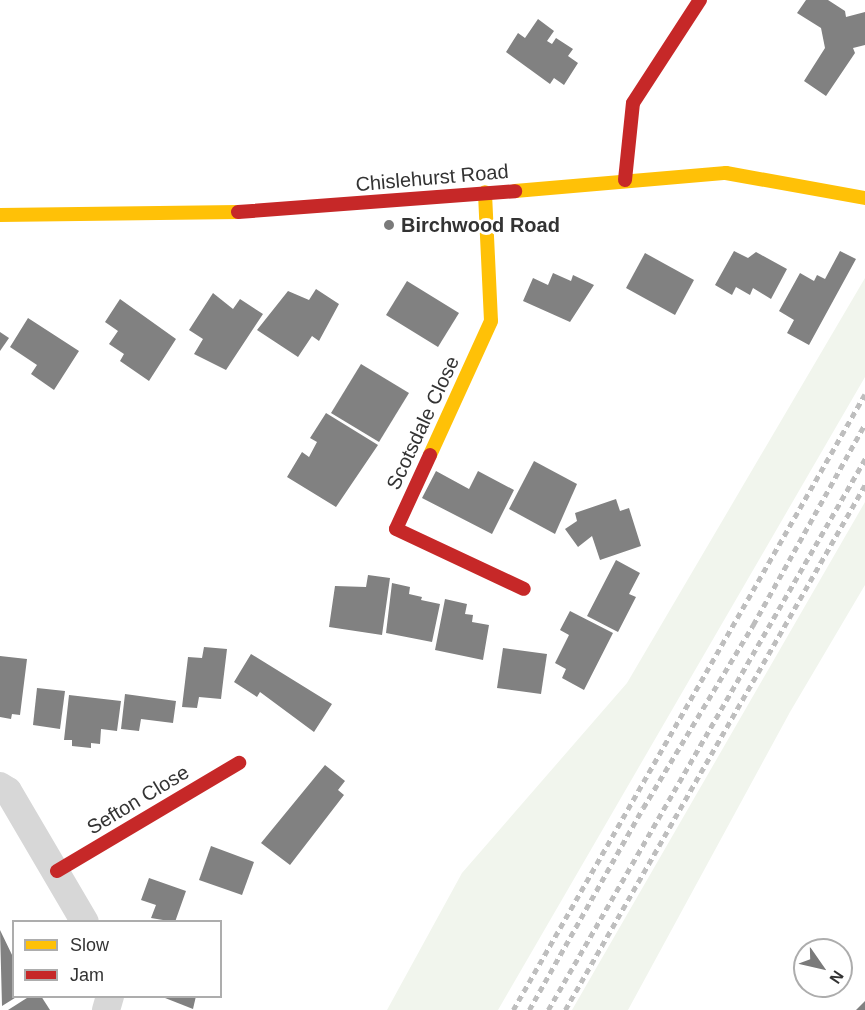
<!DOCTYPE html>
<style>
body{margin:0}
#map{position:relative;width:865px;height:1010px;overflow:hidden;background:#fff;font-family:Helvetica,sans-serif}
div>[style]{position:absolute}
.green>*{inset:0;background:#f1f5ed}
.building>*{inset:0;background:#818181}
.street>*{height:28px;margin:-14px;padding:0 14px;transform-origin:14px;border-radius:14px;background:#d7d7d7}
.slow>*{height:14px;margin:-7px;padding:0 7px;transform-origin:7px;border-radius:7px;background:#ffc107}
.jam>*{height:14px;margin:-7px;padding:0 7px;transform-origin:7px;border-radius:7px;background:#c62828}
.rail>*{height:4.5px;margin-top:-2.25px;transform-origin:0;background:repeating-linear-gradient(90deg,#bebebe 0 6px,transparent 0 10.5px)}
.dots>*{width:16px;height:16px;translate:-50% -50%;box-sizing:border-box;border:3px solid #fff;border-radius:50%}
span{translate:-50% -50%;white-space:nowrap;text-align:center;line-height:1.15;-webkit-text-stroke:6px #fff;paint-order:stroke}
.street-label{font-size:20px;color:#333}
.poi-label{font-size:20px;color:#333;font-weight:700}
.left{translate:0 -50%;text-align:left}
.legend{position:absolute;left:12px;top:920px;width:210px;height:78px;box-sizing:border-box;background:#fff;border:2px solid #adadad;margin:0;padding:8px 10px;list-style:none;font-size:18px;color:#333}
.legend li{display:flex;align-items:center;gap:12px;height:30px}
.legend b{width:30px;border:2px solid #adadad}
.north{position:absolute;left:793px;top:938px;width:60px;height:60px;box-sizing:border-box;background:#fff;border:2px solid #adadad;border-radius:50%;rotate:124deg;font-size:16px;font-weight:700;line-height:24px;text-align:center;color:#333}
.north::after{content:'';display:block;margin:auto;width:21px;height:27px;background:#7a7a7a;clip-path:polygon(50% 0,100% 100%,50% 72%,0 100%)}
</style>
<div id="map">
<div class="green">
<i style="clip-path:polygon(865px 278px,865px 377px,498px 1010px,387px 1010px,462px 873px,627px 683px)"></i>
<i style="clip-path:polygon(865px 502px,865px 585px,790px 712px,628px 1010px,572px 1010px)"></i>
</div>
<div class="building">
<i style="clip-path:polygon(806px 0,828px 0,845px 11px,846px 17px,865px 12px,865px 45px,853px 48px,855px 53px,826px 96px,804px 81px,825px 48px,821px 28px,797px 13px)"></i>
<i style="clip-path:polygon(538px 19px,554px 31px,547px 41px,552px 44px,556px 38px,573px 49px,568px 56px,578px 63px,564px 85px,554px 78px,550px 84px,506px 52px,518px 33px,525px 38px)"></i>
<i style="clip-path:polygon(734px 251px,748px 258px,756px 252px,787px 269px,771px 299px,753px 288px,750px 295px,736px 287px,732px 295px,715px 285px)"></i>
<i style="clip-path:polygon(840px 251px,856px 259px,809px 345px,787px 333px,794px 320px,779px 311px,800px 273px,814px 281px,817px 275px,825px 279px)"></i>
<i style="clip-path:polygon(645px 253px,694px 280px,675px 315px,626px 288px)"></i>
<i style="clip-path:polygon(553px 273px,571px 281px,573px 275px,594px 285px,570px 322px,523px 301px,533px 278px,548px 285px)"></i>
<i style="clip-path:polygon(407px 281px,459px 313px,438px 347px,386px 315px)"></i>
<i style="clip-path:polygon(316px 289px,339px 304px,319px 341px,312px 336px,298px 357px,257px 330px,288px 291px,309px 300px)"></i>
<i style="clip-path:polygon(213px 293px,233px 309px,240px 299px,263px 314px,226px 370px,194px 354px,203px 339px,189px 330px)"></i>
<i style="clip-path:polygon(120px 299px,176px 339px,149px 381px,120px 361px,124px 354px,109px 344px,118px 331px,105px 322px)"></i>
<i style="clip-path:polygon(28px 318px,79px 351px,54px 390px,31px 374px,37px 365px,10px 347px)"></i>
<i style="clip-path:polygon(0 332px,9px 338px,0 351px)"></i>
<i style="clip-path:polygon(361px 364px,409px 393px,379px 442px,331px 413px)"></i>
<i style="clip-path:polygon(326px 413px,378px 445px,336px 507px,287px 477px,302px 452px,309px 457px,317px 442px,310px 438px)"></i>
<i style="clip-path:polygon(534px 461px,577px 484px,555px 534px,509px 509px)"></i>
<i style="clip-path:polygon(436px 471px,469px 489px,478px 471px,514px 490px,492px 534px,422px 498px)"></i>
<i style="clip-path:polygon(616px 499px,620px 511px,629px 508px,641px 546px,600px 560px,592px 536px,578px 547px,565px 529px,577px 521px,575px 513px)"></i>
<i style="clip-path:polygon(616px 560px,640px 573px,629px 594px,636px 597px,618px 632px,587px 616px)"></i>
<i style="clip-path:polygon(368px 575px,390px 578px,382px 635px,329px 627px,335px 586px,366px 587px)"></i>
<i style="clip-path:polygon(392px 583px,410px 587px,409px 594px,422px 597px,421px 600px,440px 604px,432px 642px,386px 633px)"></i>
<i style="clip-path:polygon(445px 599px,467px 604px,465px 614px,473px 615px,472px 622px,489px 625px,483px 660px,435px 650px)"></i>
<i style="clip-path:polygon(570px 611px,613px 633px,584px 690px,562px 678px,566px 669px,555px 663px,569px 635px,560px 630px)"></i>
<i style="clip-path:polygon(204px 647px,227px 649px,221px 699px,199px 697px,197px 708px,182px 707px,188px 657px,202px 658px)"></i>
<i style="clip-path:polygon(503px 648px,547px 654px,541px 694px,497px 688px)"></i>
<i style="clip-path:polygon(251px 654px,332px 704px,314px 732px,260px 692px,257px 697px,234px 682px)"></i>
<i style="clip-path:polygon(0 656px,27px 659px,20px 715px,12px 714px,11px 719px,0 717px)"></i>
<i style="clip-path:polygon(37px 688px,65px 691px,60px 729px,33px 725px)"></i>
<i style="clip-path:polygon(125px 694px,176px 701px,173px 723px,141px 719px,139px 731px,121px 729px)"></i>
<i style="clip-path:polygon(69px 695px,121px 701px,117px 731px,101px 729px,100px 744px,91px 743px,91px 748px,72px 746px,72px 740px,64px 740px)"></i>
<i style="clip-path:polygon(325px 765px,345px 781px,338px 790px,344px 795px,290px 865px,261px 843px)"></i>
<i style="clip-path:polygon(211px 846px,254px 862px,242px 895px,199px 880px)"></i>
<i style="clip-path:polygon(149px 878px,186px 891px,175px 922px,151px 918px,156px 905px,141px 900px)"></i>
<i style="clip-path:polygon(0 930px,14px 959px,14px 996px,18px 996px,2px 1006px)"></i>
<i style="clip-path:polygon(30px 996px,41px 996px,50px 1010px,8px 1010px)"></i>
<i style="clip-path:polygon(160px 996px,196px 996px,193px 1009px)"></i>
<i style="clip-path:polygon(865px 1001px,865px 1010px,856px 1010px)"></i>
</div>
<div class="street">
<i style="left:0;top:786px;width:9px;rotate:32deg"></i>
<i style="left:8px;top:791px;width:152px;rotate:59.6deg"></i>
<i style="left:106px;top:1010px;width:15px;rotate:-74deg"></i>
</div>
<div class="slow">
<i style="left:515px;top:191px;width:212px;rotate:-4.9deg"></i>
<i style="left:726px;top:173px;width:141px;rotate:10.2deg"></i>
<i style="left:0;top:215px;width:238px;rotate:-0.7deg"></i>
<i style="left:430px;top:455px;width:147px;rotate:-65.5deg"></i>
<i style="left:491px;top:321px;width:129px;rotate:-92.7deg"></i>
</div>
<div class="jam">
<i style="left:625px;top:180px;width:77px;rotate:-84.1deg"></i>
<i style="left:633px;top:103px;width:123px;rotate:-57deg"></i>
<i style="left:238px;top:212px;width:278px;rotate:-4.3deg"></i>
<i style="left:430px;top:455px;width:81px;rotate:114.7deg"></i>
<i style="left:396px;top:529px;width:141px;rotate:25.1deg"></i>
<i style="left:57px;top:871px;width:212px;rotate:-30.7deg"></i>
</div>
<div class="rail">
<i style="left:513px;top:1010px;width:709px;rotate:-60.26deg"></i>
<i style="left:529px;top:1010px;width:232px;rotate:-60.6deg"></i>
<i style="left:643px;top:808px;width:214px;rotate:-59deg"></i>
<i style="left:753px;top:625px;width:230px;rotate:-60.9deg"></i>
<i style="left:548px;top:1010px;width:636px;rotate:-60.09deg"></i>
<i style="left:565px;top:1010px;width:605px;rotate:-60.26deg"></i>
</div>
<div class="dots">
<i style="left:389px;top:225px;background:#7a7a7a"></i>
</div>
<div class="street-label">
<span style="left:432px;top:178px;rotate:-5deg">Chislehurst Road</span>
<span style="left:423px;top:423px;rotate:-65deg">Scotsdale Close</span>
<span style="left:138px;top:800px;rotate:-31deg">Sefton Close</span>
</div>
<div class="poi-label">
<span class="left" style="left:401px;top:225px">Birchwood Road</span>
</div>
<ul class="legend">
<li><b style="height:8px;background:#ffc107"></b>Slow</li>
<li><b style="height:8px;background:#c62828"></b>Jam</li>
</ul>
<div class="north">N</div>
</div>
